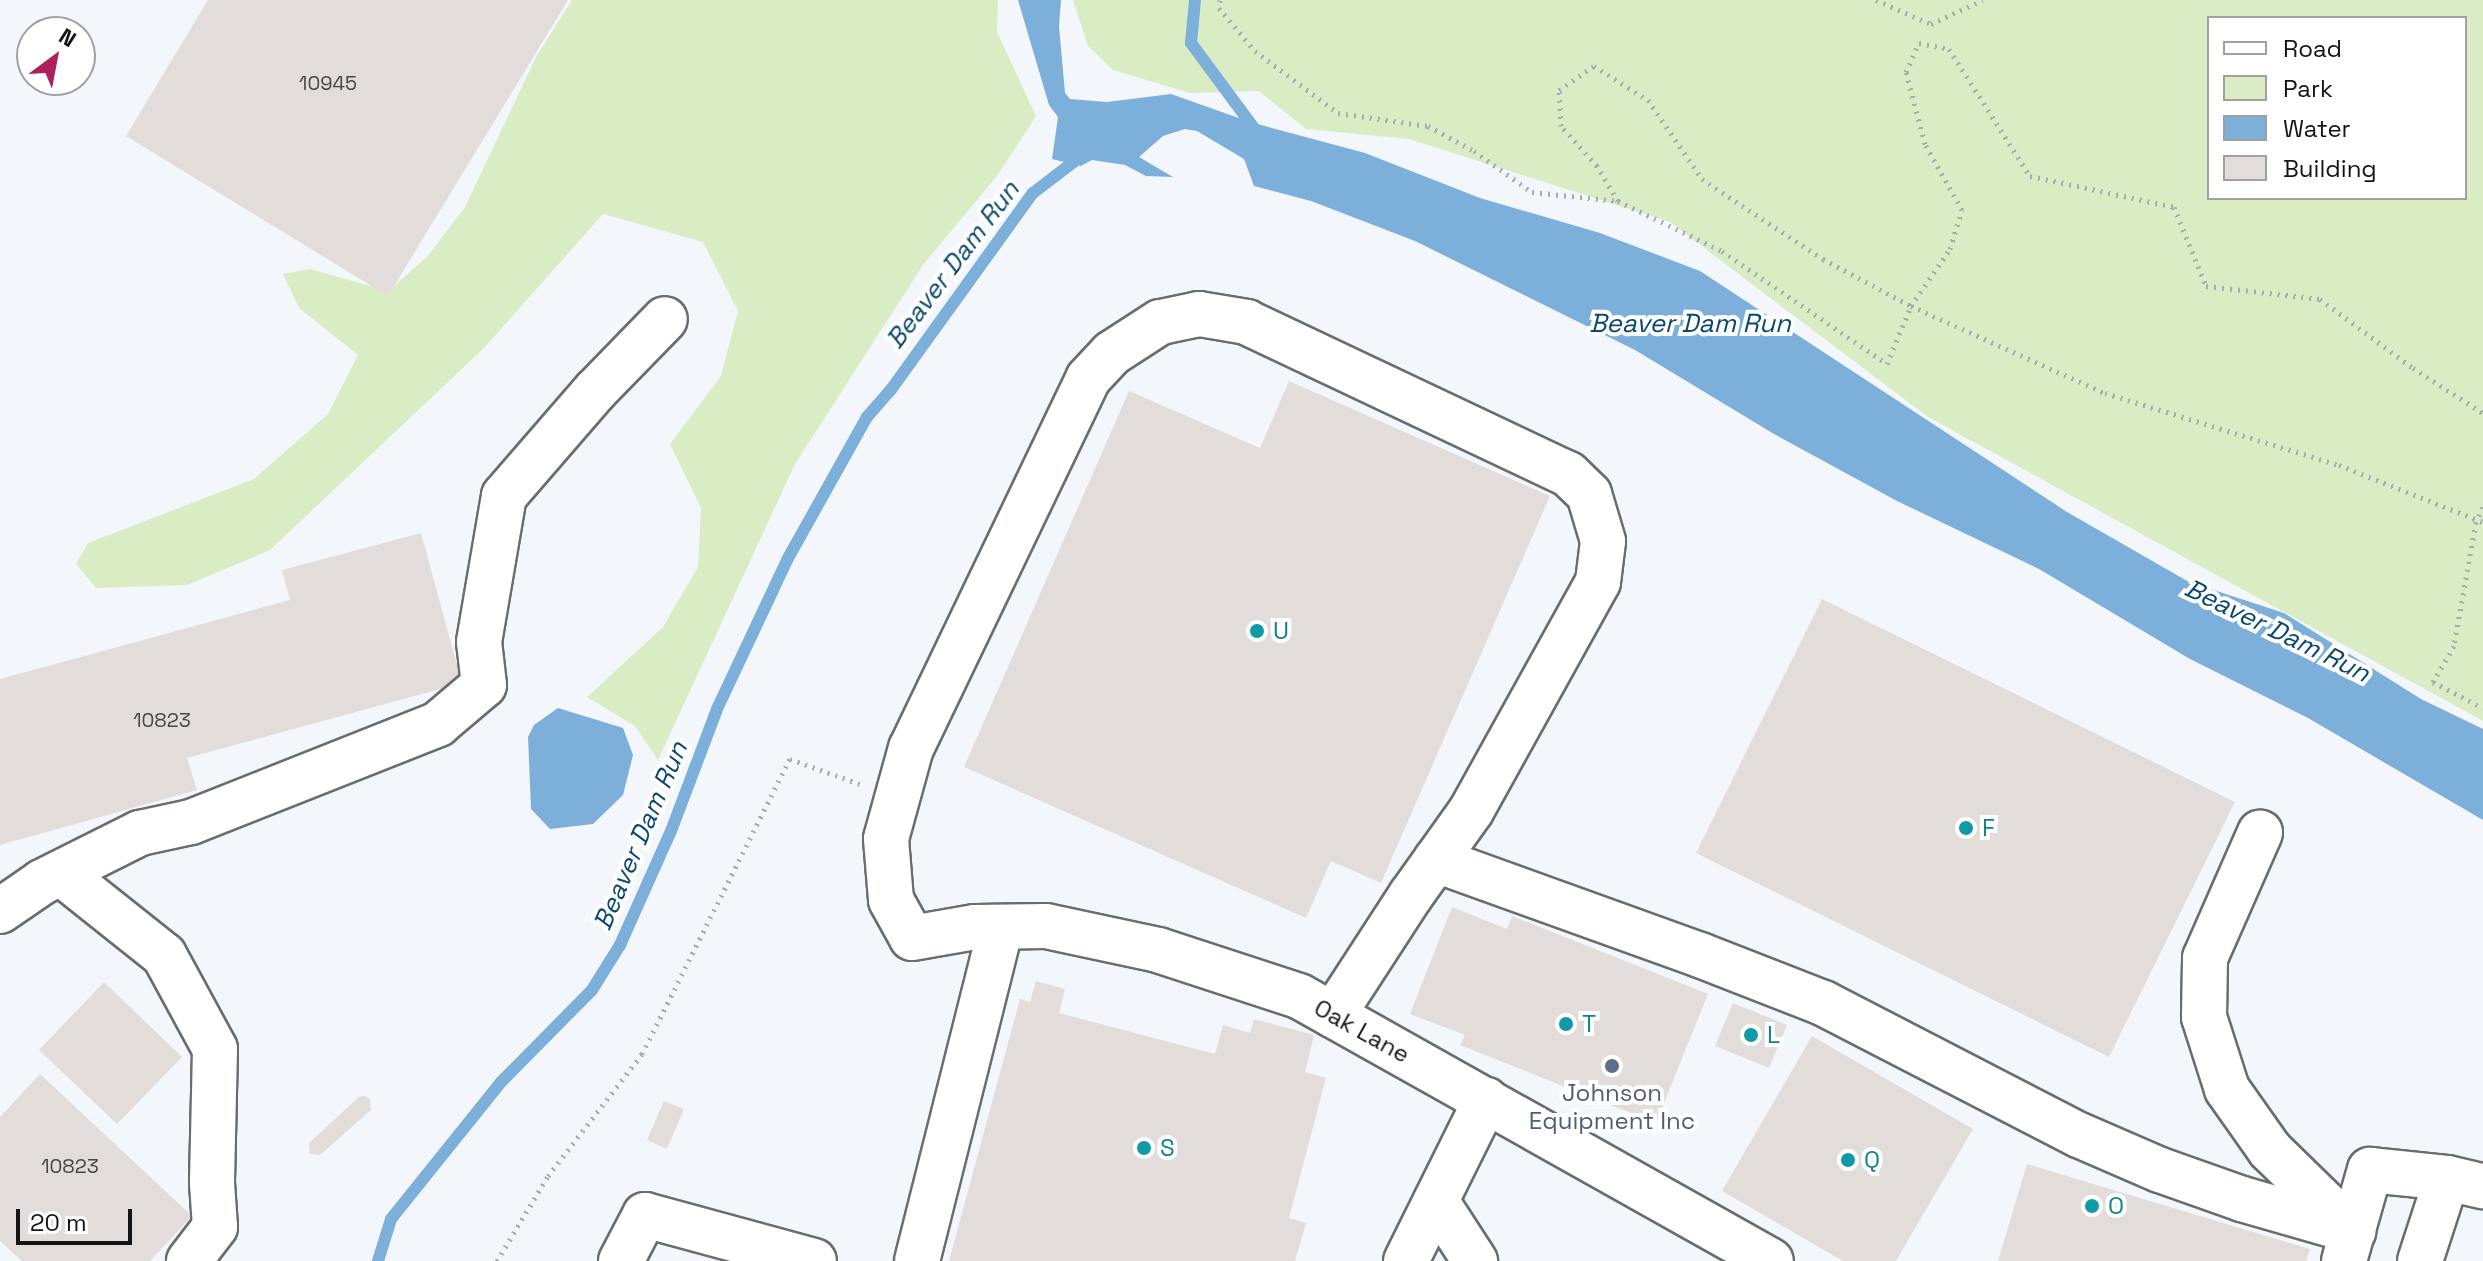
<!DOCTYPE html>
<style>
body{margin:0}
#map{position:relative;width:2483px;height:1261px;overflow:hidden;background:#f3f7fb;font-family:"Space Grotesk",sans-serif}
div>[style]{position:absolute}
.green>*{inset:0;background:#daecc3}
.water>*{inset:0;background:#7cafd9}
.stream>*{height:12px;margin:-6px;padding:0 6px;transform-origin:6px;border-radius:6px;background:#7cafd9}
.building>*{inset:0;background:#e2ddda}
.path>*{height:5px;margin-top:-2.5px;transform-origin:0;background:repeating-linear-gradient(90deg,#a7aaae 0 2px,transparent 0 8px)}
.roads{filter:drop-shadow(2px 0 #6a6d70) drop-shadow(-2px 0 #6a6d70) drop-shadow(0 2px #6a6d70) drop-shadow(0 -2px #6a6d70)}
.minor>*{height:44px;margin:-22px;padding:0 22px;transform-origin:22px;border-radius:22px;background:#fff}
.dots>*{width:22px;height:22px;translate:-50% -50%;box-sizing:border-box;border:4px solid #fff;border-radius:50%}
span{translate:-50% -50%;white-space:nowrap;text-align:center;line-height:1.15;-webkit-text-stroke:8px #fff;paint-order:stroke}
.number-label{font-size:20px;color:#474647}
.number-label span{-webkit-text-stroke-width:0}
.culture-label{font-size:24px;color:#0d838f}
.left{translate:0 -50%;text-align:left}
.street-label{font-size:24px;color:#131416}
.service-label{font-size:24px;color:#4e5e75}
.water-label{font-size:26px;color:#0b4870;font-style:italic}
.legend{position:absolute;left:2207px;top:16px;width:260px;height:184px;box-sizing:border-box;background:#fff;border:2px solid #a1a1a2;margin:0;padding:10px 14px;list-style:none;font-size:24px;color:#131416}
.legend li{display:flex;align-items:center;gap:16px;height:40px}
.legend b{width:40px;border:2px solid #a1a1a2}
.north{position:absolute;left:16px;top:16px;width:80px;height:80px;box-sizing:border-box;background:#fff;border:2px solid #a1a1a2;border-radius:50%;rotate:32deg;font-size:22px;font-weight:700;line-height:32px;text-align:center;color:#131416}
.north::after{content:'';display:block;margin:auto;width:28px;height:36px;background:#ad205d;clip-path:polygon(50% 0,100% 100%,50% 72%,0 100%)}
.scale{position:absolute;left:16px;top:1209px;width:116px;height:36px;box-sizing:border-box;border:4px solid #131416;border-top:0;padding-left:10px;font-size:24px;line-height:28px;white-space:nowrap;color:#131416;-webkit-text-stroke:6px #fff;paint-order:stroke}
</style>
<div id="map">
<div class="green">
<i style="clip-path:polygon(572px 0,998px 0,997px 32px,1036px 116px,997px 176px,923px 265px,795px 464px,658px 760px,635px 726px,587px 697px,663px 627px,698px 567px,701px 508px,670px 444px,721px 376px,738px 311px,703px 242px,603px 214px,484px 348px,270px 550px,187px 585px,96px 588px,76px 564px,88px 543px,254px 479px,328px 414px,358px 355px,299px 308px,283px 274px,310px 269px,388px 291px,427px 257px,465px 207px,536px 57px)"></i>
<i style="clip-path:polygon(evenodd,1073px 0,2483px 0,2483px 721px,1928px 417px,1670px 222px,1409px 139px,1306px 129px,1259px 91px,1190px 93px,1113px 70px,1088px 46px,1073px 0,2209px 18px,2465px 18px,2465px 198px,2209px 198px,2209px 18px)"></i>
</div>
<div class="water">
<i style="clip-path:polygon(1018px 0,1061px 0,1059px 26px,1065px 93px,1070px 99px,1107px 102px,1171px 94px,1250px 122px,1365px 153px,1480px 198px,1600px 233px,1700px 271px,2067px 512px,2189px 582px,2284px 613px,2421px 699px,2483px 729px,2483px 820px,2308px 718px,2190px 659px,2039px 569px,1897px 501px,1774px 434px,1635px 350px,1415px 241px,1311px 201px,1254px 186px,1244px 159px,1197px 131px,1185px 129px,1163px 136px,1139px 157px,1173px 177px,1146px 176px,1125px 165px,1092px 160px,1081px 166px,1052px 159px,1058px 117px,1049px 105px)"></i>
<i style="clip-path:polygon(558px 708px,623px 728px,633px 755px,623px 795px,593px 824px,550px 829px,531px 809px,528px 737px,534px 725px)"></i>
</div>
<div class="stream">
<i style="left:1195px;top:0;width:43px;rotate:95.3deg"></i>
<i style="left:1191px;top:43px;width:109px;rotate:53.5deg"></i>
<i style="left:378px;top:1261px;width:44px;rotate:-72.8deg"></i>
<i style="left:391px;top:1219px;width:176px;rotate:-51.2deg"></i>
<i style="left:501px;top:1082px;width:129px;rotate:-45.3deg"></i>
<i style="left:592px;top:990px;width:53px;rotate:-58.1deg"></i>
<i style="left:620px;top:945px;width:125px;rotate:-65.9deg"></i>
<i style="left:671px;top:831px;width:130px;rotate:-69.3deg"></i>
<i style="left:717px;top:709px;width:165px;rotate:-64.8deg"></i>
<i style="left:787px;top:560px;width:164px;rotate:-60.8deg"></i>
<i style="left:867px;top:417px;width:35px;rotate:-49deg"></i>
<i style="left:890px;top:391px;width:244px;rotate:-54.2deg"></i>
<i style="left:1033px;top:193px;width:64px;rotate:-37.4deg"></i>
</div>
<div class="building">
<i style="clip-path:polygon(208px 0,568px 0,388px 296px,126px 136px)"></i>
<i style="clip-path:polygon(1289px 381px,1550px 496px,1381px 883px,1331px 861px,1306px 918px,964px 767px,1129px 391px,1260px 448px)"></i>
<i style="clip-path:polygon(421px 533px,462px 683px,187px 758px,197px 790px,0 845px,0 679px,290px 600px,282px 570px)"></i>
<i style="clip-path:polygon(1822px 599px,2235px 802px,2109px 1057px,1696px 853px)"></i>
<i style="clip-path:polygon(1452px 907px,1507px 929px,1512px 916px,1708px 994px,1656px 1123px,1460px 1045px,1465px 1035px,1410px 1014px)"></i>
<i style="clip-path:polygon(1036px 981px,1065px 989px,1059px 1013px,1215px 1054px,1223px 1025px,1250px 1033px,1254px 1019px,1314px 1035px,1305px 1072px,1326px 1078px,1289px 1218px,1306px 1223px,1295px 1261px,949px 1261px,1020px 999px,1030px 1002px)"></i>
<i style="clip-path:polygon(104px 982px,182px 1057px,117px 1124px,39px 1050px)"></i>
<i style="clip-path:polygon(1733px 1003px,1787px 1025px,1769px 1068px,1715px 1046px)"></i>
<i style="clip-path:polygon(1812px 1036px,1973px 1129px,1896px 1261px,1843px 1261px,1722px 1191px)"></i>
<i style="clip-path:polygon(40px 1074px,192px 1216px,150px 1261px,22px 1261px,0 1241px,0 1117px)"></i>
<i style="clip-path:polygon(365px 1096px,370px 1099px,371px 1110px,320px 1155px,310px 1154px,309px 1143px,359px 1097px)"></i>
<i style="clip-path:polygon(664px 1101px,684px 1109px,667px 1149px,647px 1140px)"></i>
<i style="clip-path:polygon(2027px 1164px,2310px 1249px,2306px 1261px,1998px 1261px)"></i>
</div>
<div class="path">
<i style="left:1220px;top:0;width:8px;rotate:97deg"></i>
<i style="left:1219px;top:8px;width:56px;rotate:50.1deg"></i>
<i style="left:1255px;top:51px;width:104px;rotate:36.8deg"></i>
<i style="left:1338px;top:113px;width:91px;rotate:8.2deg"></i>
<i style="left:1428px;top:126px;width:52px;rotate:28.5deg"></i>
<i style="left:1474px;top:151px;width:71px;rotate:35.3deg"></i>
<i style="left:1532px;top:192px;width:86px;rotate:6deg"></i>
<i style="left:1618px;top:201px;width:115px;rotate:25.7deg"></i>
<i style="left:1722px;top:251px;width:200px;rotate:34.4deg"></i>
<i style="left:1887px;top:364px;width:63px;rotate:-67.5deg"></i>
<i style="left:1911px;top:306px;width:213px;rotate:24.2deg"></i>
<i style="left:2105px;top:393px;width:245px;rotate:17.1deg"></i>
<i style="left:2339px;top:465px;width:155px;rotate:21.6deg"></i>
<i style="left:1876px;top:0;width:60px;rotate:23.6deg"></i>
<i style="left:1931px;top:24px;width:57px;rotate:-24.8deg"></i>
<i style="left:1618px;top:201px;width:41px;rotate:-121deg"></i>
<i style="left:1597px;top:166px;width:54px;rotate:-132deg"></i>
<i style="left:1561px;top:126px;width:36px;rotate:-93deg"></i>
<i style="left:1559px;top:90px;width:42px;rotate:-34.4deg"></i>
<i style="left:1594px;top:66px;width:64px;rotate:32.2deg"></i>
<i style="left:1648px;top:100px;width:96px;rotate:55.6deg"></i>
<i style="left:1702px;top:179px;width:145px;rotate:33.5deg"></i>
<i style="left:1823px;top:259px;width:100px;rotate:28.1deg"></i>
<i style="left:1911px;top:306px;width:69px;rotate:-55.6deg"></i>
<i style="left:1950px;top:249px;width:41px;rotate:-72.9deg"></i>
<i style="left:1962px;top:210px;width:76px;rotate:-119.3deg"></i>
<i style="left:1925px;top:144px;width:74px;rotate:-104.8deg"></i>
<i style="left:1906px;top:72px;width:32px;rotate:-66deg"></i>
<i style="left:1919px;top:43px;width:31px;rotate:11deg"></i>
<i style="left:1949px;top:49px;width:151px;rotate:57.5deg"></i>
<i style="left:2030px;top:176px;width:147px;rotate:12.1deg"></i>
<i style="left:2174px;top:207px;width:85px;rotate:67.9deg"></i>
<i style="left:2206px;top:286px;width:115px;rotate:6.5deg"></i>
<i style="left:2320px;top:299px;width:116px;rotate:36.6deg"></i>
<i style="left:2413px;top:368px;width:83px;rotate:32.7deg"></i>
<i style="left:2483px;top:507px;width:17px;rotate:115deg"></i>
<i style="left:2476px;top:522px;width:126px;rotate:100.1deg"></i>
<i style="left:2454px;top:646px;width:42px;rotate:120.3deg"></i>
<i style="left:2433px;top:682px;width:56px;rotate:27.5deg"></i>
<i style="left:497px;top:1261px;width:99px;rotate:-59deg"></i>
<i style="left:548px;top:1176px;width:154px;rotate:-52.4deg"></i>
<i style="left:642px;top:1054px;width:330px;rotate:-63.4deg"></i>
<i style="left:790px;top:759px;width:74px;rotate:19.7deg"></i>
</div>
<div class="roads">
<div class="minor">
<i style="left:1436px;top:860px;width:281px;rotate:19.8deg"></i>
<i style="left:1700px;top:955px;width:132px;rotate:21.3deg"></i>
<i style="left:1823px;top:1003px;width:288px;rotate:27.3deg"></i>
<i style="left:2079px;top:1135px;width:88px;rotate:23.4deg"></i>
<i style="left:2160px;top:1170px;width:87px;rotate:19.5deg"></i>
<i style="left:2242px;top:1199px;width:116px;rotate:16.1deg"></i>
<i style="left:2353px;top:1231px;width:116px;rotate:-135.7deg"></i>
<i style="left:2270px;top:1150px;width:75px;rotate:-125.2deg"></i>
<i style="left:2227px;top:1089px;width:76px;rotate:-107.7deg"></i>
<i style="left:2204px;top:1017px;width:59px;rotate:-89deg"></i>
<i style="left:2205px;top:958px;width:137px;rotate:-66.3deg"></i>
<i style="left:62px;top:874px;width:130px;rotate:38.5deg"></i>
<i style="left:164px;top:955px;width:107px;rotate:61.5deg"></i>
<i style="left:215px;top:1049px;width:134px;rotate:91.3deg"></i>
<i style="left:212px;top:1183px;width:44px;rotate:86.1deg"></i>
<i style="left:215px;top:1227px;width:43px;rotate:127.4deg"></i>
<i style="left:0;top:911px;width:51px;rotate:-34.6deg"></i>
<i style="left:42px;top:882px;width:110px;rotate:-26.6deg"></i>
<i style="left:140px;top:833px;width:52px;rotate:-12.2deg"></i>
<i style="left:191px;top:822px;width:266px;rotate:-21.6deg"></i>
<i style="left:438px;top:724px;width:60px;rotate:-40.3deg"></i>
<i style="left:484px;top:685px;width:43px;rotate:-96.6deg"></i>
<i style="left:479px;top:642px;width:148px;rotate:-80.3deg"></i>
<i style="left:504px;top:496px;width:139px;rotate:-49.1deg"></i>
<i style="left:595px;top:391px;width:100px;rotate:-45.8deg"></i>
<i style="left:1333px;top:1015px;width:143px;rotate:-57deg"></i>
<i style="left:1411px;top:895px;width:103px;rotate:-54.5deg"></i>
<i style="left:1471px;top:811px;width:262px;rotate:-61deg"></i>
<i style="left:1598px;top:582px;width:41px;rotate:-83deg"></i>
<i style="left:1603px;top:541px;width:49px;rotate:-106.6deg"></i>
<i style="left:1589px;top:494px;width:29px;rotate:-136deg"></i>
<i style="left:1568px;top:474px;width:355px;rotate:-154.7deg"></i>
<i style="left:1247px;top:322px;width:49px;rotate:-170.5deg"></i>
<i style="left:1199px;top:314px;width:40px;rotate:168deg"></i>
<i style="left:1160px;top:322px;width:57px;rotate:147.1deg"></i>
<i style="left:1112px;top:353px;width:35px;rotate:133deg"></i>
<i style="left:1088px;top:379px;width:409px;rotate:115.6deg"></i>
<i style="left:911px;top:748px;width:94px;rotate:105.4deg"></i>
<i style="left:886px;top:839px;width:61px;rotate:85.3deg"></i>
<i style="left:891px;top:900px;width:43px;rotate:61.1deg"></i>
<i style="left:912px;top:938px;width:64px;rotate:-9.9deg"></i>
<i style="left:975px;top:927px;width:71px;rotate:-0.8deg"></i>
<i style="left:1046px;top:926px;width:115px;rotate:12.1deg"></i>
<i style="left:1158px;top:950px;width:148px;rotate:18.1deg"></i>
<i style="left:1299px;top:996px;width:541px;rotate:29.31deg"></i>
<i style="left:1436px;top:1201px;width:72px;rotate:57deg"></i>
<i style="left:621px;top:1261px;width:52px;rotate:-62.4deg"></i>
<i style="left:645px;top:1215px;width:175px;rotate:15.2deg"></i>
<i style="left:917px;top:1261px;width:344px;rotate:-75.9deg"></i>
<i style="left:1406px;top:1261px;width:180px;rotate:-63.6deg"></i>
<i style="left:2344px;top:1261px;width:95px;rotate:-74.1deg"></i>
<i style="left:2370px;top:1170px;width:77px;rotate:5.9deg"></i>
<i style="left:2447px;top:1178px;width:37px;rotate:13deg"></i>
<i style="left:2420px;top:1261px;width:87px;rotate:-72deg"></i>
</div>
</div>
<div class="dots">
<i style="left:1257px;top:631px;background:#0f9aa8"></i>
<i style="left:1966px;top:828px;background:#0f9aa8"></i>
<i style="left:1566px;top:1024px;background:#0f9aa8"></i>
<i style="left:1751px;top:1035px;background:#0f9aa8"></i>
<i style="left:1612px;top:1066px;background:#5c6f8a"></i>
<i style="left:1144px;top:1148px;background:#0f9aa8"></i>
<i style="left:1848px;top:1160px;background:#0f9aa8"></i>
<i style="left:2092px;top:1206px;background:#0f9aa8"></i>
</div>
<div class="number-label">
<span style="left:328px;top:83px">10945</span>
<span style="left:162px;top:720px">10823</span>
<span style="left:70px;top:1166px">10823</span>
</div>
<div class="culture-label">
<span class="left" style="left:1273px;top:631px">U</span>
<span class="left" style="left:1982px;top:828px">F</span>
<span class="left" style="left:1582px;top:1024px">T</span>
<span class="left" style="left:1767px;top:1035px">L</span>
<span class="left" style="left:1160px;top:1148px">S</span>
<span class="left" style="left:1864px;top:1160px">Q</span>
<span class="left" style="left:2108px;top:1206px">O</span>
</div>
<div class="street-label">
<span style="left:1362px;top:1031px;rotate:29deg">Oak Lane</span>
</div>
<div class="service-label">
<span style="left:1612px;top:1107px">Johnson<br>Equipment Inc</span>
</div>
<div class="water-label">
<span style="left:953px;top:265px;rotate:-53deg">Beaver Dam Run</span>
<span style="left:1690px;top:324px">Beaver Dam Run</span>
<span style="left:2277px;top:631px;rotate:26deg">Beaver Dam Run</span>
<span style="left:641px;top:836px;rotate:-67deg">Beaver Dam Run</span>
</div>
<ul class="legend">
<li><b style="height:10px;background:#fff"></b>Road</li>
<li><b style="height:22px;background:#daecc3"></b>Park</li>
<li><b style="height:22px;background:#7cafd9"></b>Water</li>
<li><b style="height:22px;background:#e2ddda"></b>Building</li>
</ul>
<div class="north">N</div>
<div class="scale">20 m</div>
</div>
